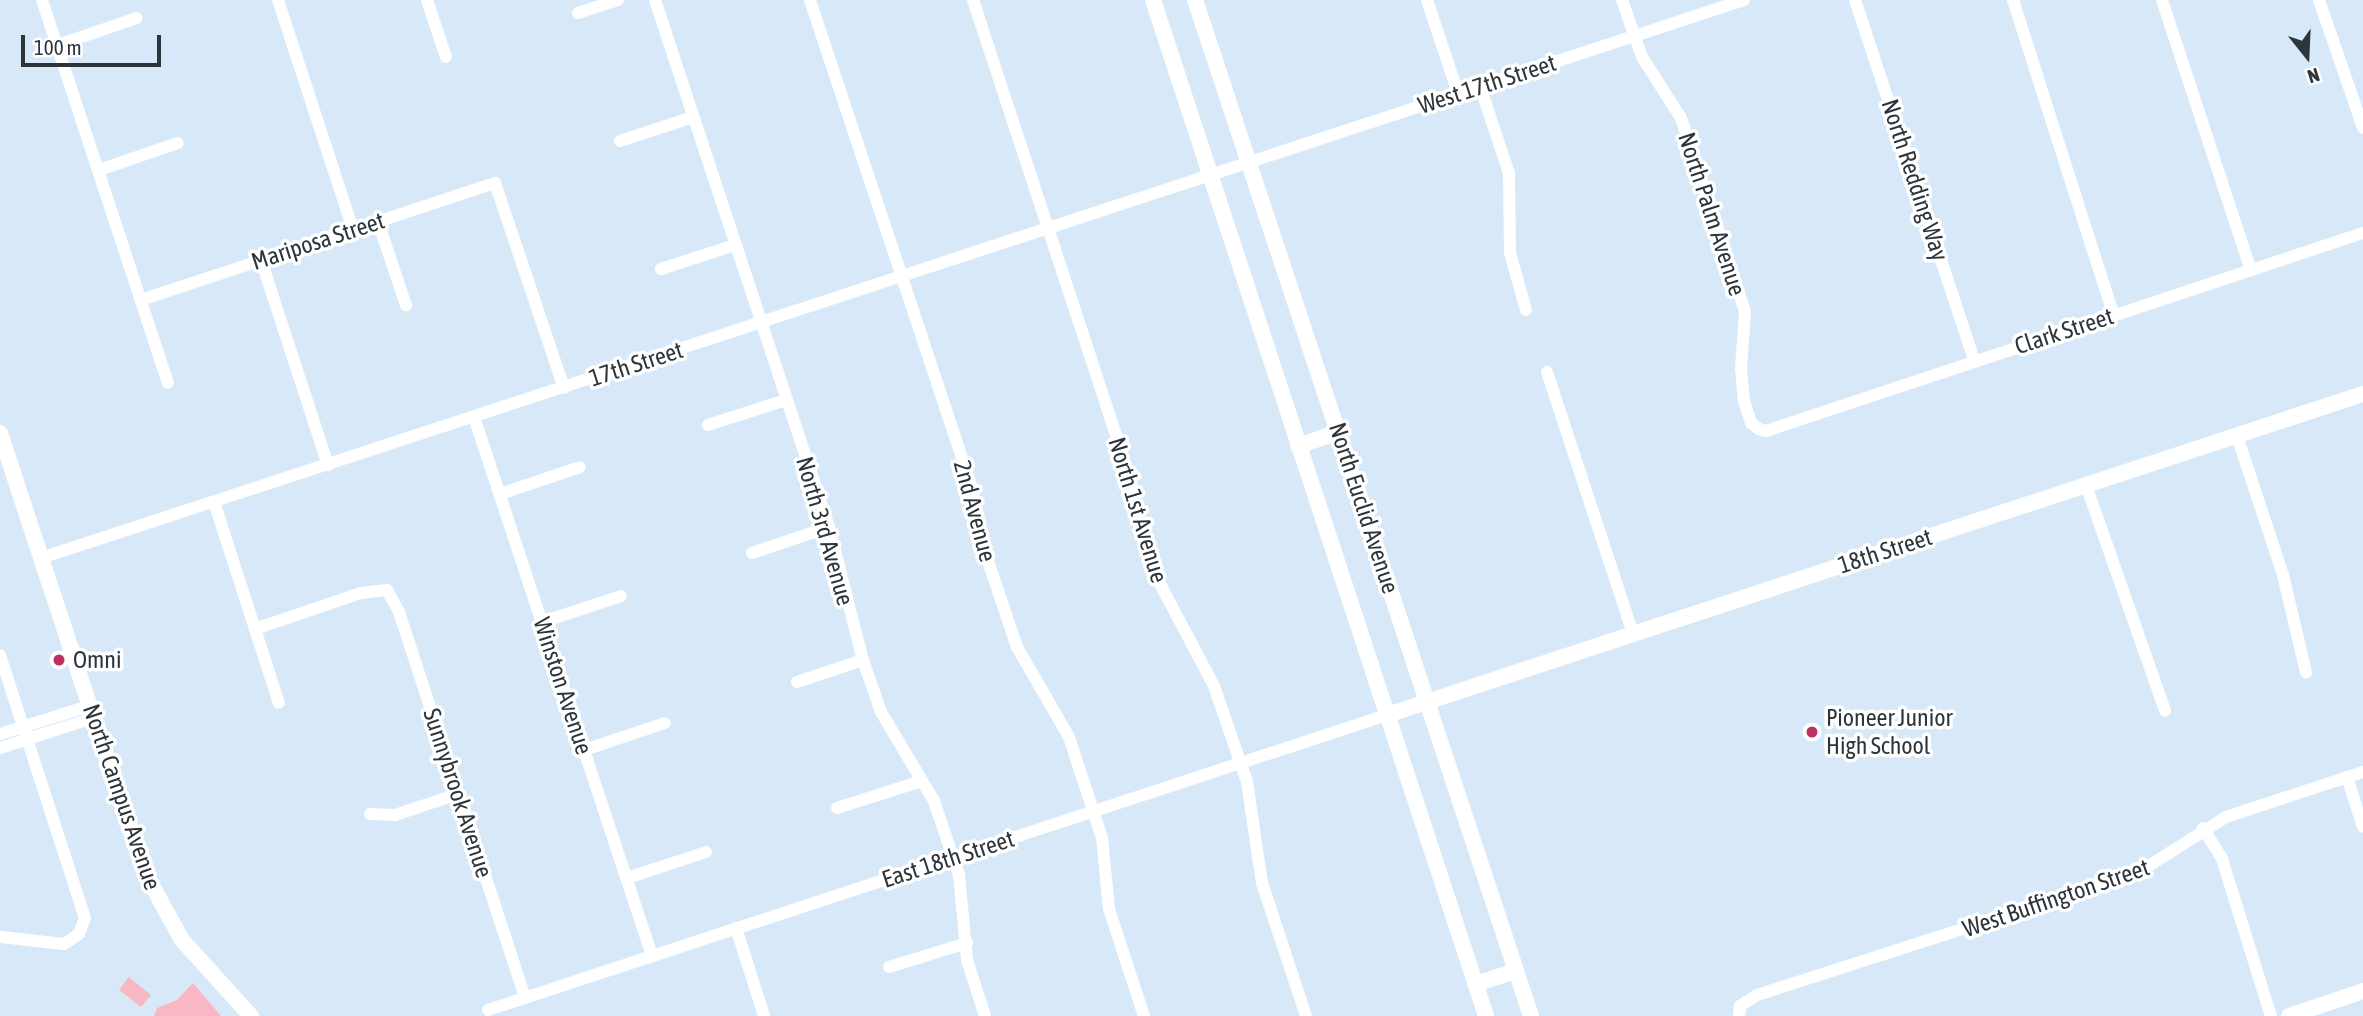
<!DOCTYPE html>
<style>
body{margin:0}
#map{position:relative;width:2363px;height:1016px;overflow:hidden;background:#d7e9f9;font-family:"Asap Condensed",sans-serif}
div>[style]{position:absolute}
.green>*{inset:0;background:#f9b7c4}
.minor>*{height:12px;margin:-6px;padding:0 6px;transform-origin:6px;border-radius:6px;background:#fff}
.major>*{height:16px;margin:-8px;padding:0 8px;transform-origin:8px;border-radius:8px;background:#fff}
.dots>*{width:19px;height:19px;translate:-50% -50%;box-sizing:border-box;border:4px solid #fff;border-radius:50%}
span{translate:-50% -50%;white-space:nowrap;text-align:center;line-height:1.15;-webkit-text-stroke:7px #fff;paint-order:stroke}
.street-label{font-size:24px;color:#2d343a}
.poi-label{font-size:24px;color:#2d343a}
.left{translate:0 -50%;text-align:left}
.north{position:absolute;left:2272px;top:21px;width:70px;height:70px;-webkit-text-stroke:5px #fff;paint-order:stroke;rotate:162deg;font-size:19px;font-weight:700;line-height:28px;text-align:center;color:#2d343a}
.north::after{content:'';display:block;margin:auto;width:24px;height:32px;background:#2d343a;clip-path:polygon(50% 0,100% 100%,50% 72%,0 100%)}
.scale{position:absolute;left:21px;top:35px;width:140px;height:32px;box-sizing:border-box;border:4px solid #2d343a;border-top:0;padding-left:9px;font-size:21px;line-height:24px;white-space:nowrap;color:#2d343a;-webkit-text-stroke:5px #fff;paint-order:stroke}
</style>
<div id="map">
<div class="green">
<i style="clip-path:polygon(129px 977px,151px 995px,141px 1007px,119px 990px)"></i>
<i style="clip-path:polygon(193px 983px,221px 1016px,154px 1016px,157px 1008px,177px 1000px)"></i>
</div>
<div class="minor">
<i style="left:42px;top:0;width:403px;rotate:71.8deg"></i>
<i style="left:278px;top:0;width:242px;rotate:71.9deg"></i>
<i style="left:427px;top:0;width:60px;rotate:71.6deg"></i>
<i style="left:655px;top:0;width:555px;rotate:71.73deg"></i>
<i style="left:829px;top:527px;width:137px;rotate:75.7deg"></i>
<i style="left:863px;top:660px;width:55px;rotate:70.9deg"></i>
<i style="left:881px;top:712px;width:104px;rotate:59.2deg"></i>
<i style="left:934px;top:801px;width:78px;rotate:71.3deg"></i>
<i style="left:959px;top:875px;width:85px;rotate:84.6deg"></i>
<i style="left:967px;top:960px;width:59px;rotate:72.2deg"></i>
<i style="left:810px;top:0;width:517px;rotate:71.64deg"></i>
<i style="left:973px;top:491px;width:62px;rotate:78.9deg"></i>
<i style="left:985px;top:552px;width:100px;rotate:71.4deg"></i>
<i style="left:1017px;top:647px;width:104px;rotate:60deg"></i>
<i style="left:1069px;top:737px;width:106px;rotate:71.9deg"></i>
<i style="left:1102px;top:838px;width:71px;rotate:84.4deg"></i>
<i style="left:1109px;top:909px;width:113px;rotate:71.9deg"></i>
<i style="left:973px;top:0;width:462px;rotate:71.8deg"></i>
<i style="left:1117px;top:439px;width:63px;rotate:77.1deg"></i>
<i style="left:1131px;top:500px;width:87px;rotate:71.1deg"></i>
<i style="left:1159px;top:582px;width:118px;rotate:62.1deg"></i>
<i style="left:1214px;top:686px;width:102px;rotate:71deg"></i>
<i style="left:1247px;top:782px;width:102px;rotate:81.6deg"></i>
<i style="left:1262px;top:883px;width:140px;rotate:71.7deg"></i>
<i style="left:1427px;top:0;width:98px;rotate:71.6deg"></i>
<i style="left:1622px;top:0;width:60px;rotate:70.7deg"></i>
<i style="left:1642px;top:57px;width:72px;rotate:57.4deg"></i>
<i style="left:1681px;top:118px;width:204px;rotate:71.7deg"></i>
<i style="left:1745px;top:312px;width:56px;rotate:94.1deg"></i>
<i style="left:1741px;top:368px;width:33px;rotate:85deg"></i>
<i style="left:1744px;top:401px;width:23px;rotate:72deg"></i>
<i style="left:1751px;top:423px;width:10px;rotate:37deg"></i>
<i style="left:1759px;top:429px;width:7px;rotate:16deg"></i>
<i style="left:1766px;top:431px;width:629px;rotate:-18.35deg"></i>
<i style="left:1855px;top:0;width:379px;rotate:71.7deg"></i>
<i style="left:2013px;top:0;width:330px;rotate:72.3deg"></i>
<i style="left:2162px;top:0;width:285px;rotate:71.8deg"></i>
<i style="left:2319px;top:0;width:135px;rotate:71deg"></i>
<i style="left:578px;top:13px;width:42px;rotate:-18deg"></i>
<i style="left:58px;top:45px;width:83px;rotate:-18.9deg"></i>
<i style="left:1480px;top:86px;width:92px;rotate:71.6deg"></i>
<i style="left:1509px;top:173px;width:80px;rotate:89.3deg"></i>
<i style="left:1510px;top:253px;width:59px;rotate:74.3deg"></i>
<i style="left:620px;top:141px;width:77px;rotate:-18.2deg"></i>
<i style="left:99px;top:170px;width:83px;rotate:-18.9deg"></i>
<i style="left:378px;top:222px;width:88px;rotate:71.4deg"></i>
<i style="left:261px;top:260px;width:216px;rotate:71.9deg"></i>
<i style="left:661px;top:269px;width:78px;rotate:-18deg"></i>
<i style="left:141px;top:300px;width:373px;rotate:-18.3deg"></i>
<i style="left:495px;top:183px;width:216px;rotate:71.4deg"></i>
<i style="left:1547px;top:372px;width:276px;rotate:71.8deg"></i>
<i style="left:474px;top:417px;width:568px;rotate:71.72deg"></i>
<i style="left:708px;top:425px;width:82px;rotate:-17.8deg"></i>
<i style="left:2237px;top:436px;width:146px;rotate:71.7deg"></i>
<i style="left:2283px;top:575px;width:100px;rotate:76.7deg"></i>
<i style="left:2086px;top:485px;width:239px;rotate:70.7deg"></i>
<i style="left:500px;top:494px;width:84px;rotate:-18.6deg"></i>
<i style="left:214px;top:502px;width:211px;rotate:72.1deg"></i>
<i style="left:752px;top:553px;width:81px;rotate:-18.7deg"></i>
<i style="left:41px;top:558px;width:1792px;rotate:-18.14deg"></i>
<i style="left:542px;top:622px;width:83px;rotate:-18.2deg"></i>
<i style="left:255px;top:629px;width:112px;rotate:-18.8deg"></i>
<i style="left:361px;top:593px;width:26px;rotate:-7deg"></i>
<i style="left:387px;top:590px;width:25px;rotate:61deg"></i>
<i style="left:399px;top:612px;width:406px;rotate:71.9deg"></i>
<i style="left:0;top:655px;width:276px;rotate:72.1deg"></i>
<i style="left:85px;top:918px;width:17px;rotate:111deg"></i>
<i style="left:79px;top:934px;width:18px;rotate:146deg"></i>
<i style="left:64px;top:944px;width:64px;rotate:-173.8deg"></i>
<i style="left:797px;top:682px;width:70px;rotate:-18.4deg"></i>
<i style="left:0;top:734px;width:93px;rotate:-17.5deg"></i>
<i style="left:0;top:748px;width:98px;rotate:-17.9deg"></i>
<i style="left:584px;top:750px;width:85px;rotate:-18.4deg"></i>
<i style="left:2347px;top:777px;width:52px;rotate:72.3deg"></i>
<i style="left:837px;top:808px;width:89px;rotate:-17.6deg"></i>
<i style="left:370px;top:814px;width:25px;rotate:2deg"></i>
<i style="left:395px;top:815px;width:66px;rotate:-18.4deg"></i>
<i style="left:2203px;top:828px;width:36px;rotate:58deg"></i>
<i style="left:2222px;top:859px;width:164px;rotate:72.7deg"></i>
<i style="left:627px;top:878px;width:83px;rotate:-18.2deg"></i>
<i style="left:736px;top:928px;width:92px;rotate:72.3deg"></i>
<i style="left:889px;top:967px;width:82px;rotate:-17.1deg"></i>
<i style="left:488px;top:1010px;width:946px;rotate:-18.17deg"></i>
<i style="left:1739px;top:1016px;width:10px;rotate:-84deg"></i>
<i style="left:1740px;top:1006px;width:20px;rotate:-33deg"></i>
<i style="left:1757px;top:995px;width:401px;rotate:-17.8deg"></i>
<i style="left:2139px;top:872px;width:103px;rotate:-32.3deg"></i>
<i style="left:2226px;top:817px;width:144px;rotate:-18.2deg"></i>
</div>
<div class="major">
<i style="left:1153px;top:0;width:1069px;rotate:71.85deg"></i>
<i style="left:1195px;top:0;width:1070px;rotate:71.7deg"></i>
<i style="left:0;top:433px;width:461px;rotate:71.8deg"></i>
<i style="left:144px;top:871px;width:79px;rotate:61.2deg"></i>
<i style="left:182px;top:940px;width:103px;rotate:47.8deg"></i>
<i style="left:1298px;top:446px;width:43px;rotate:-18.9deg"></i>
<i style="left:1387px;top:715px;width:1027px;rotate:-18.21deg"></i>
<i style="left:1476px;top:984px;width:41px;rotate:-18.4deg"></i>
<i style="left:2289px;top:1016px;width:78px;rotate:-18.7deg"></i>
</div>
<div class="dots">
<i style="left:59px;top:660px;background:#be305f"></i>
<i style="left:1812px;top:732px;background:#be305f"></i>
</div>
<div class="street-label">
<span style="left:1487px;top:84px;rotate:-18deg">West 17th Street</span>
<span style="left:1915px;top:180px;rotate:72deg">North Redding Way</span>
<span style="left:1712px;top:214px;rotate:72deg">North Palm Avenue</span>
<span style="left:318px;top:241px;rotate:-18deg">Mariposa Street</span>
<span style="left:2064px;top:331px;rotate:-18deg">Clark Street</span>
<span style="left:636px;top:364px;rotate:-18deg">17th Street</span>
<span style="left:1364px;top:508px;rotate:72deg">North Euclid Avenue</span>
<span style="left:1138px;top:510px;rotate:73deg">North 1st Avenue</span>
<span style="left:975px;top:511px;rotate:75deg">2nd Avenue</span>
<span style="left:825px;top:531px;rotate:74deg">North 3rd Avenue</span>
<span style="left:1885px;top:551px;rotate:-18deg">18th Street</span>
<span style="left:563px;top:686px;rotate:72deg">Winston Avenue</span>
<span style="left:458px;top:793px;rotate:72deg">Sunnybrook Avenue</span>
<span style="left:122px;top:797px;rotate:71deg">North Campus Avenue</span>
<span style="left:948px;top:859px;rotate:-18deg">East 18th Street</span>
<span style="left:2056px;top:898px;rotate:-19deg">West Buffington Street</span>
</div>
<div class="poi-label">
<span class="left" style="left:73px;top:660px">Omni</span>
<span class="left" style="left:1826px;top:732px">Pioneer Junior<br>High School</span>
</div>
<div class="north">N</div>
<div class="scale">100 m</div>
</div>
